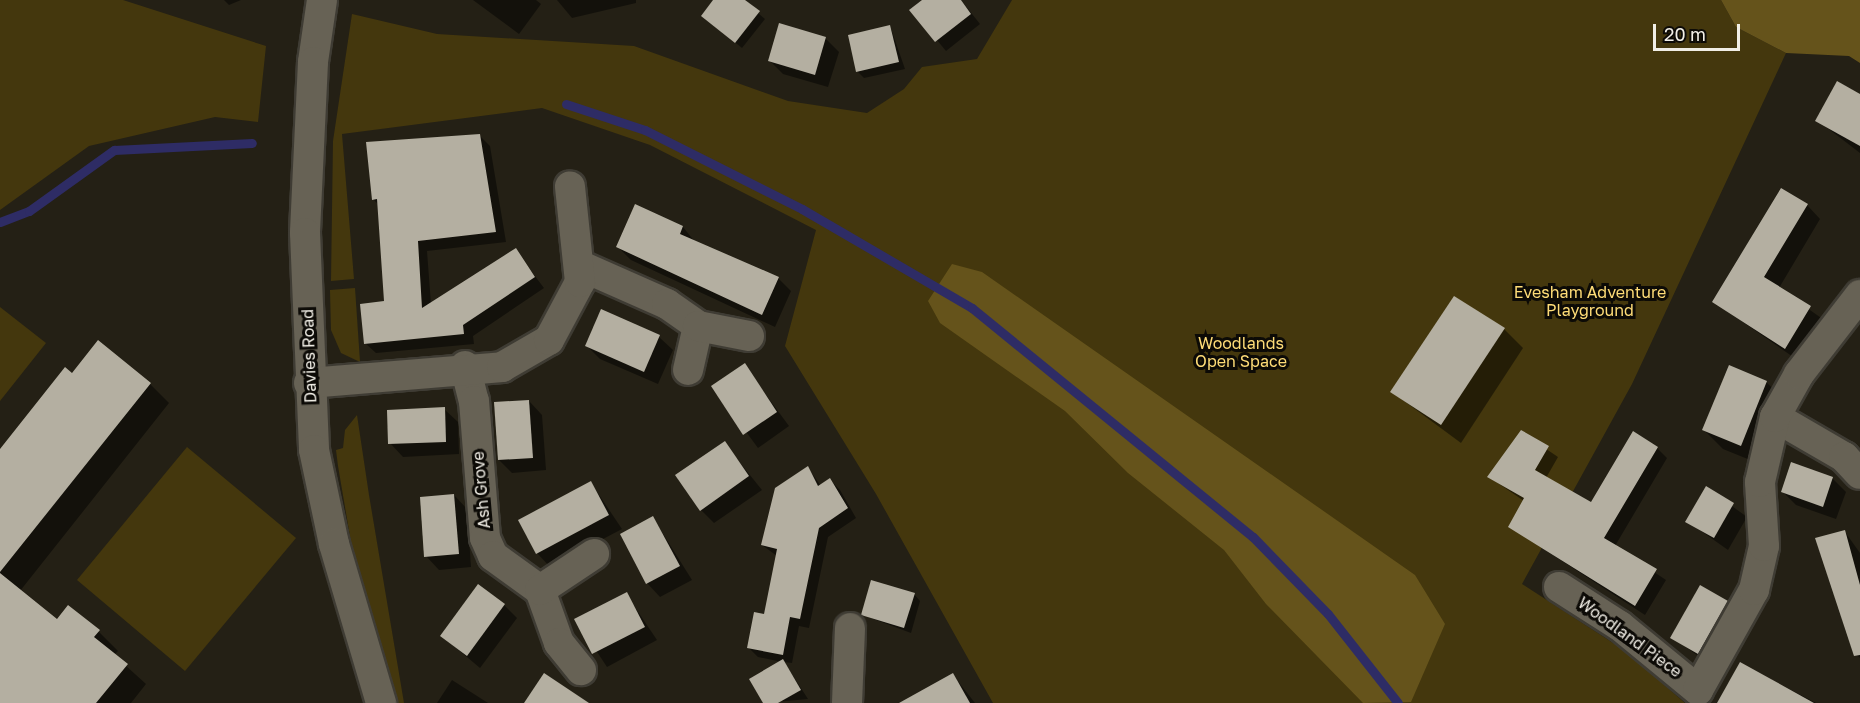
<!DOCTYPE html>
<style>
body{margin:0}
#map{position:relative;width:1860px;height:703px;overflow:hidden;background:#242015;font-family:"Golos Text",sans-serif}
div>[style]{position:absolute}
.green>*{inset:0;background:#44370d}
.forest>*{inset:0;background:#65531b}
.shadow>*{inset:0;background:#0007}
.stream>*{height:9px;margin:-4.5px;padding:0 4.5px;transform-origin:4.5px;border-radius:4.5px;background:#2e2c65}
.building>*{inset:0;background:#b4afa1}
.roads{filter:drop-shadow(2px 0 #3f3c34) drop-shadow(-2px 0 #3f3c34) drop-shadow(0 2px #3f3c34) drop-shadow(0 -2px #3f3c34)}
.minor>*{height:30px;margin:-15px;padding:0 15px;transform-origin:15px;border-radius:15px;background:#676255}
span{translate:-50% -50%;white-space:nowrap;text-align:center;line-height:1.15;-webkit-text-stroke:6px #0c0a06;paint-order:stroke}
.park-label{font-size:16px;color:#fedc77}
.street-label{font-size:16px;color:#f1eee6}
.scale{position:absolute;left:1653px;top:24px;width:87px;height:27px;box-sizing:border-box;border:3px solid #f1eee6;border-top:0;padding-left:8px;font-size:18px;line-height:21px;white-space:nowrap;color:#f1eee6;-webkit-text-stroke:4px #0c0a06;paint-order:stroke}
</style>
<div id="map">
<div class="green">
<i style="clip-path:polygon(0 0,123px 0,266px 46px,258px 122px,215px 117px,89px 146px,0 210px)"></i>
<i style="clip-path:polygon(1012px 0,1721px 0,1736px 27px,1786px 53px,1632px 384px,1522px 584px,1624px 650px,1685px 703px,993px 703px,876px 494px,785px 346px,816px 230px,650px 145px,542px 108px,342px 134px,354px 279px,331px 281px,333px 141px,352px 14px,437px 34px,634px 46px,788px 101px,867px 113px,904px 89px,922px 67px,977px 59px)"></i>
<i style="clip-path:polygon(355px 288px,360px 362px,341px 353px,331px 330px,330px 290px)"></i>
<i style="clip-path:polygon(0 307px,46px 343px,0 401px)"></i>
<i style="clip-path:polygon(357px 415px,369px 495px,404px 703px,394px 703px,352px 548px,338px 466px,336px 450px,343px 448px,345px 430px)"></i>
<i style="clip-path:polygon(187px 447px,296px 538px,185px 671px,77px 580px)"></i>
</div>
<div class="forest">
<i style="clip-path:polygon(1721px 0,1860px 0,1860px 63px,1849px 56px,1786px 53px,1736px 27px)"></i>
<i style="clip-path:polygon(952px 264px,982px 272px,1415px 575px,1445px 624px,1411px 702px,1363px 703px,1266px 604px,1224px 550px,1128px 473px,1065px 411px,940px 323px,928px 301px)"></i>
</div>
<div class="shadow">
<i style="clip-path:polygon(224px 0,241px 0,229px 5px)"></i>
<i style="clip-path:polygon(473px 0,536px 0,541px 4px,519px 34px)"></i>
<i style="clip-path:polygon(557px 0,636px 0,636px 3px,572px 18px)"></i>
<i style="clip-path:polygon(715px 0,743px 0,765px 19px,742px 48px,703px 16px)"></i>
<i style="clip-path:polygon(925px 0,961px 0,980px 24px,946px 51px,912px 10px)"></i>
<i style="clip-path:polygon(890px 26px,905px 69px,864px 78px,858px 72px)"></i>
<i style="clip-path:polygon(825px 38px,839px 52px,828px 87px,783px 74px,770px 61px)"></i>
<i style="clip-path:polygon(1860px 96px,1860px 153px,1817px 120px)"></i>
<i style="clip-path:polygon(479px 135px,490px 146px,506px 242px,427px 251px,431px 304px,515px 250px,544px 288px,473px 336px,474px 344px,376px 353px,365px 343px,386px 303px,379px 205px,373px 199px)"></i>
<i style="clip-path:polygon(1807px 205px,1820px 219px,1779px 288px,1824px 320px,1799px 361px,1714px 302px)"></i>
<i style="clip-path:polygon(636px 206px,683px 227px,695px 242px,778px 278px,791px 291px,775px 327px,631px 260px,618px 247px)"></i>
<i style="clip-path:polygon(601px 311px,659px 337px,673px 350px,658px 384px,600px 359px,586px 345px)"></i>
<i style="clip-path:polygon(1504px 329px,1523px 348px,1461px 443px,1392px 392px)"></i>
<i style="clip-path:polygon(744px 365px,789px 426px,758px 448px,713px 387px)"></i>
<i style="clip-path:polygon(72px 375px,150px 384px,169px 403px,20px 591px,58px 621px,68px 607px,99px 632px,118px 651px,114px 655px,146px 684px,131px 703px,0 703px,0 451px)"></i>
<i style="clip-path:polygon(1766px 382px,1786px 401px,1760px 464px,1723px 449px,1704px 430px)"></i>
<i style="clip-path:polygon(529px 401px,542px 415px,546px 470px,512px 473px,499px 460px)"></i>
<i style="clip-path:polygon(444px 409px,458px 422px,459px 454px,403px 457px,390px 443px)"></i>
<i style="clip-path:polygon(1521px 432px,1558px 457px,1546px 478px,1592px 504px,1657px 448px,1667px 458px,1615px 546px,1666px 580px,1645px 615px,1510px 527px,1524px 501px,1489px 477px)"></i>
<i style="clip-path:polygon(724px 443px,762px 490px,714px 523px,701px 510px)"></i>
<i style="clip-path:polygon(1792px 464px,1833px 479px,1846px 492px,1836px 519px,1796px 505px,1782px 491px)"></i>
<i style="clip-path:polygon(808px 468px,821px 486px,830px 480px,840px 490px,856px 518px,828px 537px,809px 628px,799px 626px,792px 663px,784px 662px,808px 699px,765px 703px,782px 662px,758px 657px,748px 647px,765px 616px,777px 556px,762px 545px)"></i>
<i style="clip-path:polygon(591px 483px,622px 529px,550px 567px,537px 553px)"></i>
<i style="clip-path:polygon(1707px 488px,1747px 517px,1728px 550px,1687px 521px)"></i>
<i style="clip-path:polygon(454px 495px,467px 509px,471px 567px,439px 570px,426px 556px)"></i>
<i style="clip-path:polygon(653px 518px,692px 580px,660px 597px,647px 583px)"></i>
<i style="clip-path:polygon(1845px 532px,1860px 553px,1860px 658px,1854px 653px)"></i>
<i style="clip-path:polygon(626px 594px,657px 640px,607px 667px,576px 620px)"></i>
<i style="clip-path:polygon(914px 594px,920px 601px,911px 633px,863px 615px)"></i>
<i style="clip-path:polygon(1727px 602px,1741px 615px,1712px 666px,1672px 637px)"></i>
<i style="clip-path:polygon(504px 605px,517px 618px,480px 668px,442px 636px)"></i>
<i style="clip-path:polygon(1741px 664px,1816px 703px,1726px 703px)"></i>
<i style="clip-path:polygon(953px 675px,975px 703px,920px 703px)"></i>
<i style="clip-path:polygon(452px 680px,488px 703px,437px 703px)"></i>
</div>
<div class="stream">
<i style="left:566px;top:104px;width:83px;rotate:18.2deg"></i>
<i style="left:645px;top:130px;width:176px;rotate:26.7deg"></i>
<i style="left:802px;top:209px;width:197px;rotate:30.2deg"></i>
<i style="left:972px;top:308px;width:362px;rotate:39.2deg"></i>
<i style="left:1253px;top:537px;width:107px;rotate:45.8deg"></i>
<i style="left:1328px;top:614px;width:113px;rotate:51.8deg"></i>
<i style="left:0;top:222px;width:31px;rotate:-21deg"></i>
<i style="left:29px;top:211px;width:105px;rotate:-35.7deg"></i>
<i style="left:114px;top:150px;width:138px;rotate:-2.9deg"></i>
</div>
<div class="building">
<i style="clip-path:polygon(713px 0,745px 0,760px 11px,735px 43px,701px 16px)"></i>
<i style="clip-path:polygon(922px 0,961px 0,971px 14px,935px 42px,909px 10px)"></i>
<i style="clip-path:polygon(779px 23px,826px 37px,815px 75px,768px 61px)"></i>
<i style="clip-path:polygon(890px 25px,899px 62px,856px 72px,848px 35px)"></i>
<i style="clip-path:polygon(1837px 81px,1860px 94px,1860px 146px,1815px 121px)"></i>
<i style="clip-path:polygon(480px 134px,496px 232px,418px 241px,422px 308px,516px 248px,535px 277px,463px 325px,464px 334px,364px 344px,360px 304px,384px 301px,377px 199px,372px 200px,366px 142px)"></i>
<i style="clip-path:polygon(1781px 188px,1808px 204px,1764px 277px,1811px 306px,1785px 349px,1712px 302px)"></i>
<i style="clip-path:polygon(635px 204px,683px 226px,680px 234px,779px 277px,762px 315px,616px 247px)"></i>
<i style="clip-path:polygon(1454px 296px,1505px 328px,1441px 425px,1390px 392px)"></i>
<i style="clip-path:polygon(601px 309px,660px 335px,644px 372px,585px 346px)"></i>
<i style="clip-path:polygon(98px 340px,151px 383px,0 572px,0 449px,65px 367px,72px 373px)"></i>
<i style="clip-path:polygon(745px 363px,777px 412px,743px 435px,711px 386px)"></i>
<i style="clip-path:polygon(1729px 365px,1767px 381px,1741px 446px,1702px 430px)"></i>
<i style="clip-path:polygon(529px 400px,533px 458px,498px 460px,494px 402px)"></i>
<i style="clip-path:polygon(445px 407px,446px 442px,388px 444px,387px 410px)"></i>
<i style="clip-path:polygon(1521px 430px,1549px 446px,1535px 470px,1591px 502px,1633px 431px,1658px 447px,1604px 538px,1657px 569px,1635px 606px,1508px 527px,1524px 498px,1487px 477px)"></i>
<i style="clip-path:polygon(725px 441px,749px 476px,700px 511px,675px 475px)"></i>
<i style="clip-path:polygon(1791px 462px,1833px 477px,1823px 507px,1781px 492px)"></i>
<i style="clip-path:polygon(808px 466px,818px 486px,830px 478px,848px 508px,819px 528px,800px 619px,790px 617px,783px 655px,747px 648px,754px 612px,764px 614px,777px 549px,761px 545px,775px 488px)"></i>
<i style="clip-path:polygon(591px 481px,609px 515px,536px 554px,518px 520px)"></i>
<i style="clip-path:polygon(1706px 486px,1734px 503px,1714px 538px,1685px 522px)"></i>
<i style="clip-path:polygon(454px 494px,459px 554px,424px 557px,420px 497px)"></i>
<i style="clip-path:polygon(653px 516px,680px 566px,646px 584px,620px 534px)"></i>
<i style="clip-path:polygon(1845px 530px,1860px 585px,1860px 655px,1854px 656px,1815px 538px)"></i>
<i style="clip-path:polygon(0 573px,57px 619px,68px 605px,100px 630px,94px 637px,128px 664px,96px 703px,0 703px)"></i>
<i style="clip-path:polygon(871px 580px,915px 593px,904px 628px,861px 615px)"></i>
<i style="clip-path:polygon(478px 584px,505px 604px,467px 656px,440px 636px)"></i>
<i style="clip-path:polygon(1700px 585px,1728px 601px,1698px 654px,1670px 638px)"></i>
<i style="clip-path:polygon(627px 592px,645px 627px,592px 654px,574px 619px)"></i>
<i style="clip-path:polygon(783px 659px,801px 690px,778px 703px,763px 703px,749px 679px)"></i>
<i style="clip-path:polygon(1740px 662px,1769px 678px,1814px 703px,1717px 703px)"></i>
<i style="clip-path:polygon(544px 673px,589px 703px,524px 703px)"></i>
<i style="clip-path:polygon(953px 673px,970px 703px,899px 703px)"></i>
</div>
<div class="roads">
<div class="minor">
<i style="left:322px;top:0;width:63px;rotate:98.3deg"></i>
<i style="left:313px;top:62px;width:171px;rotate:92.7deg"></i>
<i style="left:305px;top:233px;width:217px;rotate:87.6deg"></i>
<i style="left:314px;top:450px;width:96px;rotate:78deg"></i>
<i style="left:334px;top:544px;width:166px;rotate:73.5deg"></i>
<i style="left:581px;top:266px;width:94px;rotate:23.8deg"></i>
<i style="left:667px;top:304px;width:38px;rotate:35deg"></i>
<i style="left:698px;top:326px;width:45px;rotate:102.8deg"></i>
<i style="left:698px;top:326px;width:52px;rotate:11.1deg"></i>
<i style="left:465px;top:366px;width:36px;rotate:76deg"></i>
<i style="left:474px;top:401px;width:137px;rotate:85.4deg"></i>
<i style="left:485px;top:538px;width:20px;rotate:66deg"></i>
<i style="left:493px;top:556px;width:58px;rotate:35.9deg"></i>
<i style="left:540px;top:590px;width:56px;rotate:70.3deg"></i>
<i style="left:559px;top:643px;width:35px;rotate:51deg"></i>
<i style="left:309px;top:383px;width:194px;rotate:-4.7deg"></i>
<i style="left:502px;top:367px;width:54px;rotate:-29.9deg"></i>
<i style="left:549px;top:340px;width:66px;rotate:-61.9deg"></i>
<i style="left:580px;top:282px;width:96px;rotate:-96deg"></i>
<i style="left:1775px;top:417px;width:80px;rotate:30.1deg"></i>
<i style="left:1844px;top:457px;width:23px;rotate:47deg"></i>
<i style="left:1559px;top:587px;width:72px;rotate:32.6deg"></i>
<i style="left:1620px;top:626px;width:101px;rotate:39.4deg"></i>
<i style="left:1698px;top:690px;width:115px;rotate:-60.8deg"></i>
<i style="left:1754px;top:590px;width:45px;rotate:-77.2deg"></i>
<i style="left:1764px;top:546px;width:64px;rotate:-93.6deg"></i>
<i style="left:1760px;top:482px;width:67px;rotate:-77deg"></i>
<i style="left:1775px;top:417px;width:49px;rotate:-60.8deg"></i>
<i style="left:1799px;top:374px;width:100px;rotate:-52.3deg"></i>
<i style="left:540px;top:590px;width:65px;rotate:-33.7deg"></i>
<i style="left:847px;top:703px;width:75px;rotate:-87.7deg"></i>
</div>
</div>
<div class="park-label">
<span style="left:1590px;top:301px">Evesham Adventure<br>Playground</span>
<span style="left:1241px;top:352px">Woodlands<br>Open Space</span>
</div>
<div class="street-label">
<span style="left:309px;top:356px;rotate:-92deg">Davies Road</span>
<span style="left:481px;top:490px;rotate:-95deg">Ash Grove</span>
<span style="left:1630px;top:637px;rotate:36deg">Woodland Piece</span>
</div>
<div class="scale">20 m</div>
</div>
